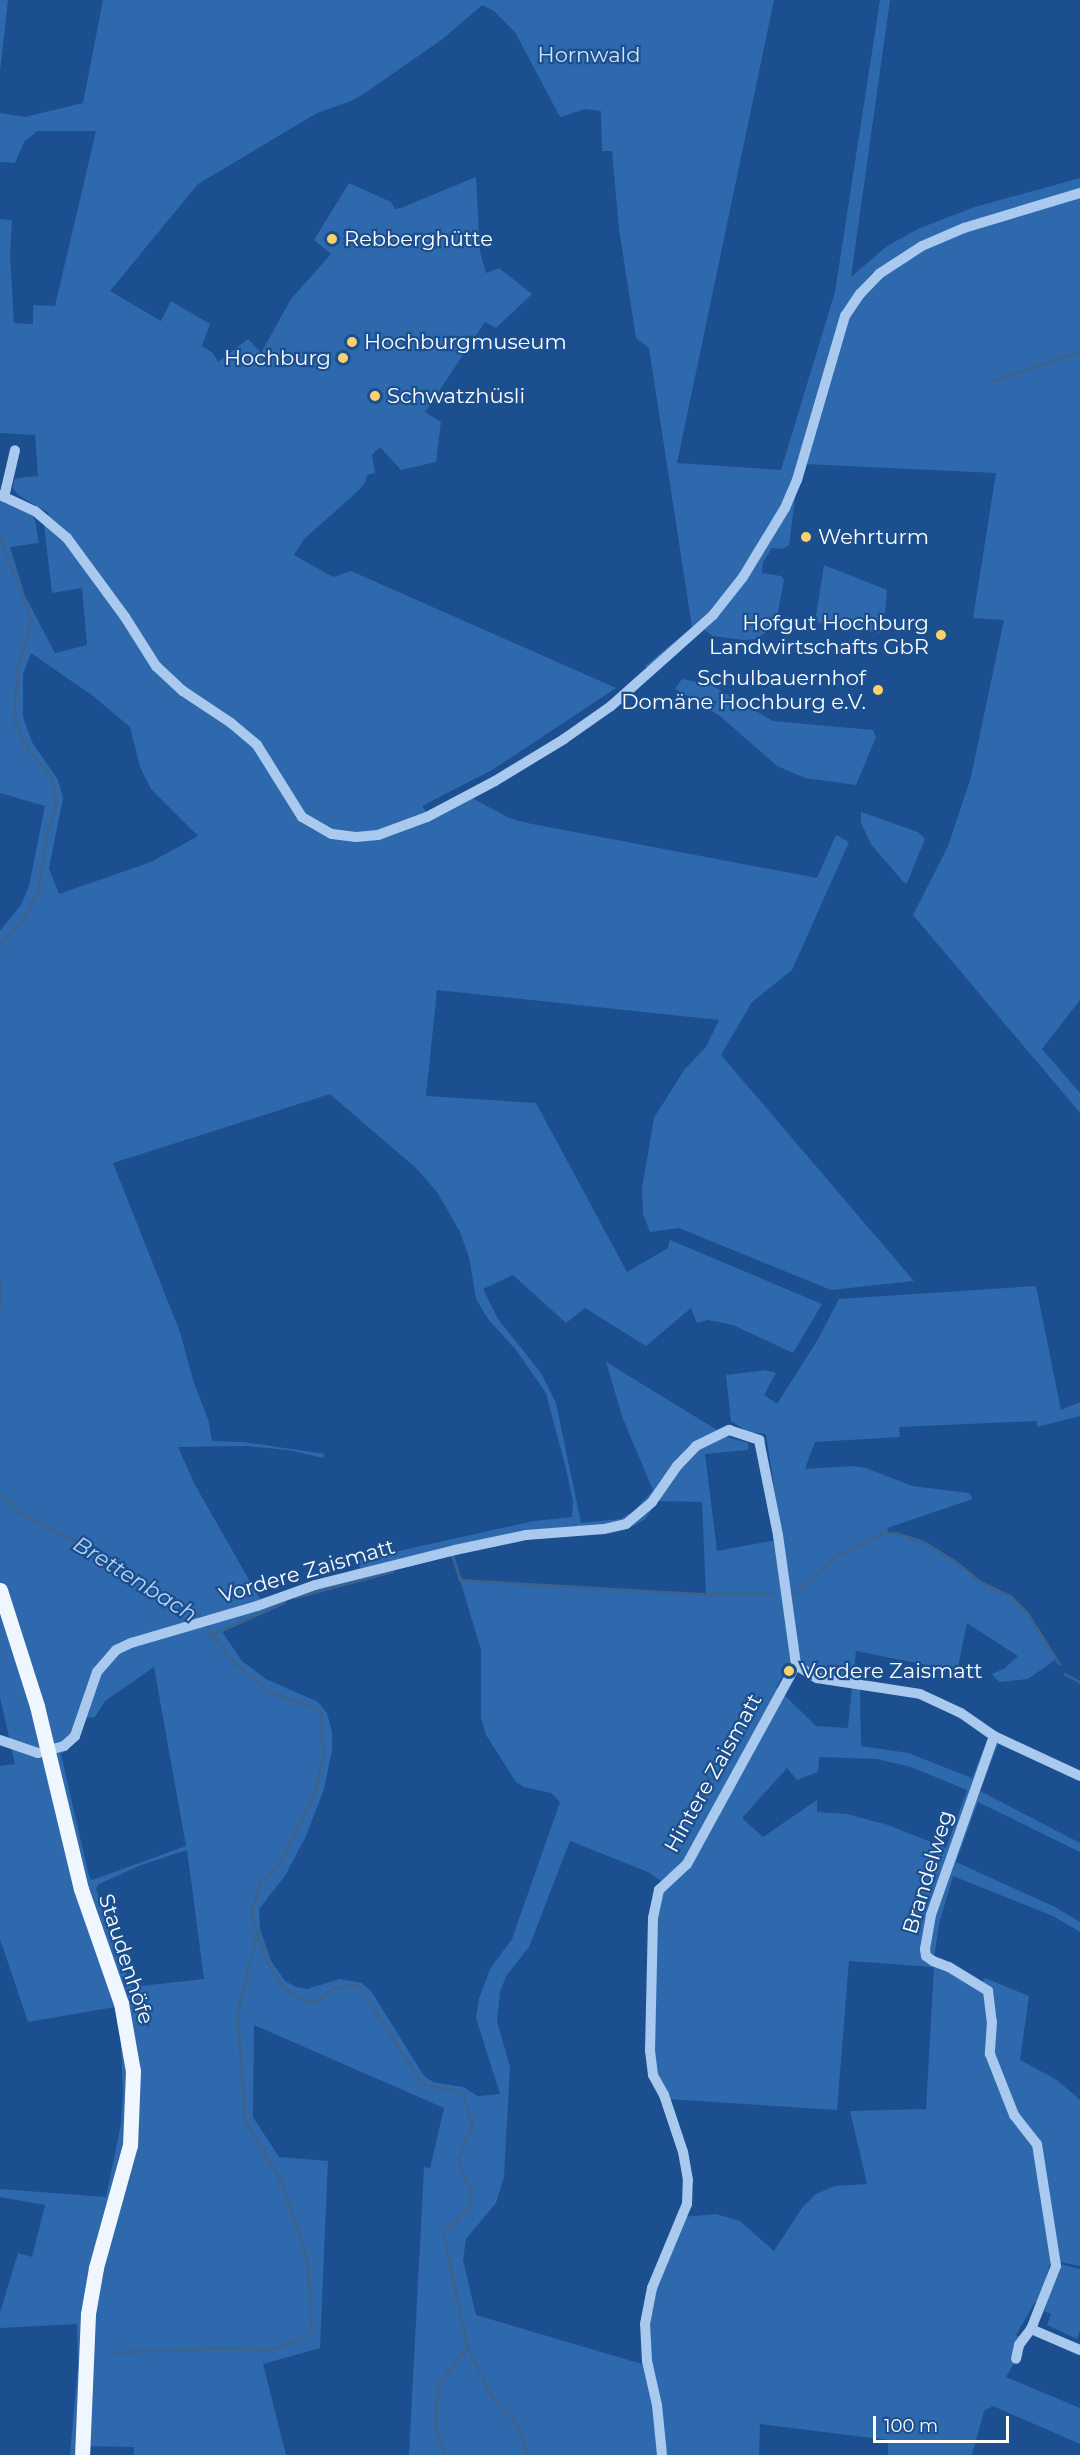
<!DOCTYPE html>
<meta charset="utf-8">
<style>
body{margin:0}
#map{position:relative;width:1080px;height:2455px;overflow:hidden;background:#1b4f8f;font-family:Montserrat,sans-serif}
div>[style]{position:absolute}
.green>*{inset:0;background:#2e69ad}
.stream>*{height:3px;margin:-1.5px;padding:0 1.5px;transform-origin:1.5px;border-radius:1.5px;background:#3c6290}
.minor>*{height:10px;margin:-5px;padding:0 5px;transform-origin:5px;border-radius:5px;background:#a9c9ee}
.major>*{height:15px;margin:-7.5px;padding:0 7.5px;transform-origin:7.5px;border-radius:7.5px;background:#f0f6ff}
.dots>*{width:16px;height:16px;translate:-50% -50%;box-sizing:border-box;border:3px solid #1b4f8f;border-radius:50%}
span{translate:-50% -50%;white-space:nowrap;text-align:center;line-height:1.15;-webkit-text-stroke:4.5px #1b4f8f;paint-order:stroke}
.park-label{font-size:21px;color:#cfe3fa}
.poi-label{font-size:21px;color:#fff}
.left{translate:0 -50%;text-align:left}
.right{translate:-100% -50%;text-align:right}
.street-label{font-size:21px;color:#fff}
.water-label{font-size:22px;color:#b5d3f5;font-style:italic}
.scale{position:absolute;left:873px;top:2416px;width:136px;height:27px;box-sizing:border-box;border:3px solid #fff;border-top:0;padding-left:8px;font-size:18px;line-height:21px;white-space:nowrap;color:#fff;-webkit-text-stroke:4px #1b4f8f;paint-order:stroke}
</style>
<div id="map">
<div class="green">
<i style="clip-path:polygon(0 0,8px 0,0 72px)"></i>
<i style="clip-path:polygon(evenodd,103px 0,774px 0,677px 463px,781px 470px,835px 292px,880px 0,890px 0,851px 277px,887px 246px,920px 228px,975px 207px,1080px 178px,1080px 1000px,1042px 1049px,1080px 1093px,1080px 1113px,913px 915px,948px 846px,971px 777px,1004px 620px,973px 618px,996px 473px,805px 464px,796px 491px,789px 545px,783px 549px,772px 548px,763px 562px,762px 573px,781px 576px,784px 580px,777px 617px,771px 629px,755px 639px,744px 640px,713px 636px,704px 630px,648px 680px,558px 749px,472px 798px,509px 818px,527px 823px,817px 878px,836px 835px,849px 842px,792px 970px,752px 1002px,721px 1055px,914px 1281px,831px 1290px,679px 1228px,650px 1232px,643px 1214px,642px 1188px,654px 1118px,684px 1070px,706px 1047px,719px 1020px,437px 990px,426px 1096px,536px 1103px,627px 1272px,668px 1248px,670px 1240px,822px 1304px,793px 1353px,733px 1325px,708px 1320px,697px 1323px,691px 1308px,646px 1346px,585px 1308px,566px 1323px,513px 1275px,483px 1289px,498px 1319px,541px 1373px,556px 1403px,581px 1523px,620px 1519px,634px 1511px,653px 1490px,623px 1419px,606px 1362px,730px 1438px,748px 1443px,748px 1450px,705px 1454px,717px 1551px,782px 1539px,766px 1434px,748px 1432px,731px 1421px,726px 1375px,765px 1370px,776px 1373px,764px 1395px,777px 1404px,817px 1341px,839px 1299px,1036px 1286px,1061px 1410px,1080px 1402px,1080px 1416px,1037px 1427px,1037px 1421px,899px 1427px,900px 1437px,815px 1442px,805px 1469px,852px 1466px,866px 1468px,912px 1486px,969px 1493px,973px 1499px,887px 1528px,889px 1533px,924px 1542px,953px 1560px,979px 1581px,1010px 1596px,1027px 1613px,1055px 1660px,1028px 1679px,999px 1682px,992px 1674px,1004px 1669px,1018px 1656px,967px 1623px,957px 1671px,856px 1651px,853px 1679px,819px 1674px,791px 1662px,776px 1687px,816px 1726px,848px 1728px,852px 1687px,860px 1690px,861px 1746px,908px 1753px,972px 1778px,988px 1738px,998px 1744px,980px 1791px,1080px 1843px,1080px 1852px,978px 1802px,956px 1862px,1055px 1907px,1080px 1922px,1080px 1932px,1053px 1916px,953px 1876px,939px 1924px,934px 1958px,980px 1983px,985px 1978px,1029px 1996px,1020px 2060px,1057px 2080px,1080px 2100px,1080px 2266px,1051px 2260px,1039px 2302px,1035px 2302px,1016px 2335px,1027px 2342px,1006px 2377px,1080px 2408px,1080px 2444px,993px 2406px,984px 2411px,972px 2455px,888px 2455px,888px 2440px,760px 2424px,759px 2455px,409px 2455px,424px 2167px,430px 2168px,444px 2108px,254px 2025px,253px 2117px,279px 2157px,328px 2161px,320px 2348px,263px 2364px,286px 2455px,134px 2455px,134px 2447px,79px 2446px,77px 2455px,70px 2455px,78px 2365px,77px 2324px,0 2328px,0 2313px,18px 2253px,32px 2257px,45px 2205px,0 2197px,0 2189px,106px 2197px,121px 2124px,123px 2090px,120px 2028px,115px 2007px,28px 2022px,0 1939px,0 1766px,15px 1764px,0 1697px,0 931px,21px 905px,29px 886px,45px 806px,0 793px,0 501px,32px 515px,35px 520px,39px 543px,10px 547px,25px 596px,55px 653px,87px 645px,82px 588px,52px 593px,44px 525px,49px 513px,18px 495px,13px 488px,14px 480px,19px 478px,38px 476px,35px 435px,0 433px,0 219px,12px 220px,10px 255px,14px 323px,33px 324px,33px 305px,55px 306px,96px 131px,37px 131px,24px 142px,15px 163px,0 162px,0 113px,25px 117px,83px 103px,103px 0,482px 5px,494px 11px,515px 32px,559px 115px,561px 117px,585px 109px,601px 111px,602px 151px,612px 151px,619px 229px,636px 338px,649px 348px,692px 627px,645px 666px,649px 669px,610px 703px,495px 778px,427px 813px,422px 806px,492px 770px,616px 688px,351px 571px,333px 577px,294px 555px,304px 539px,358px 491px,365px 483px,367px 475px,375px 473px,372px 455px,380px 447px,401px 470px,436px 462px,441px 422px,425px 412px,485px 322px,496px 328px,532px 294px,499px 268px,486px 273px,480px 252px,476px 177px,401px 208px,395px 209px,391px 202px,349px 183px,314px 240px,331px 254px,291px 299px,261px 353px,248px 339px,218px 362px,213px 353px,202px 346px,210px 324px,171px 301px,161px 321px,110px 291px,198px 184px,317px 113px,351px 101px,365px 93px,444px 38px,482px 5px,103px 0,31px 653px,93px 696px,130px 727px,140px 767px,151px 789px,198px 836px,151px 862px,59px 894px,49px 868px,63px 798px,58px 780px,32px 742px,23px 717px,23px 674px,31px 653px,103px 0,330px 1094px,417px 1169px,437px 1192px,460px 1232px,469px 1257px,476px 1299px,488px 1319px,516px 1350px,546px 1393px,566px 1469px,573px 1501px,572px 1517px,534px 1521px,358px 1560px,360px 1568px,260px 1599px,195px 1485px,178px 1447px,246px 1446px,288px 1450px,323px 1458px,325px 1454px,243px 1442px,212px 1441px,208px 1419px,193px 1380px,180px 1332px,113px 1163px,330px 1094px,103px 0,658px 1501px,702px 1502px,706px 1594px,460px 1580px,481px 1650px,481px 1718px,486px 1735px,516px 1782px,524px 1787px,551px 1793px,560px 1802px,512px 1939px,490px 1969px,479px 1999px,476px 2018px,500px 2094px,478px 2096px,463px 2087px,433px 2082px,424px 2076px,371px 1991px,362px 1983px,340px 1979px,307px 1989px,296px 1987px,285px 1981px,271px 1961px,260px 1929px,259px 1909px,285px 1876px,306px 1836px,324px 1789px,332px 1750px,332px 1732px,327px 1713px,318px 1702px,266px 1679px,242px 1661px,221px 1630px,291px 1599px,458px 1553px,539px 1536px,608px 1534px,625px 1530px,644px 1520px,658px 1501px,103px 0,154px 1667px,186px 1846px,92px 1880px,89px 1876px,61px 1754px,70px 1747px,86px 1718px,95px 1717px,105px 1701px,154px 1667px,103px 0,819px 1757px,877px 1759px,911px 1767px,967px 1790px,946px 1848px,888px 1825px,847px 1814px,817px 1812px,817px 1800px,763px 1837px,742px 1818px,787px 1768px,797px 1780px,818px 1772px,819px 1757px,103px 0,570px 1841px,648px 1872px,661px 1881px,648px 1960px,653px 2081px,667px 2099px,837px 2110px,849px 1961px,934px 1967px,926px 2109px,850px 2111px,867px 2184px,835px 2186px,816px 2194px,802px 2208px,774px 2251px,740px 2221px,716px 2214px,683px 2217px,643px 2323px,652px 2367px,476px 2315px,463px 2260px,466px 2239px,496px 2203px,504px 2177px,510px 2067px,497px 2021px,500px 1992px,506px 1976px,529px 1947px,570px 1841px,103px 0,187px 1850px,204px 1979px,132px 1987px,105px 1921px,96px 1888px,99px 1884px,141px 1865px,187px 1850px)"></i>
<i style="clip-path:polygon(824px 565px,887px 590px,885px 613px,882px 614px,880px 633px,815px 622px)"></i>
<i style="clip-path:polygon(682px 679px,711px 685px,773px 721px,873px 730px,876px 737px,856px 785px,805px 778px,777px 766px,720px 716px,675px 689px)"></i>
<i style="clip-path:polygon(861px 812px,918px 832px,925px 839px,907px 883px,904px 883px,871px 844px,861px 823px)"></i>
<i style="clip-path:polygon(1059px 2264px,1080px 2269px,1080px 2331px,1077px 2339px,1047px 2325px,1051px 2314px,1044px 2311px,1045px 2309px)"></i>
</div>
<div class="stream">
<i style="left:991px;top:381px;width:94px;rotate:-18.6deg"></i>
<i style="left:0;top:538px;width:87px;rotate:69.1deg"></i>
<i style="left:31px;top:619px;width:54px;rotate:105.1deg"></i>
<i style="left:17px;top:671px;width:49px;rotate:93.5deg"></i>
<i style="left:14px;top:720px;width:32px;rotate:66deg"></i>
<i style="left:27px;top:749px;width:36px;rotate:48deg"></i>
<i style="left:51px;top:776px;width:28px;rotate:80deg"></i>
<i style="left:56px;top:804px;width:28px;rotate:108deg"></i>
<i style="left:47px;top:831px;width:64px;rotate:99deg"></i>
<i style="left:37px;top:894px;width:30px;rotate:120deg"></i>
<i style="left:22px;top:920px;width:33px;rotate:131deg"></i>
<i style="left:0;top:1282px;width:25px;rotate:90deg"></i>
<i style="left:0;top:1493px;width:29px;rotate:44deg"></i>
<i style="left:21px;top:1513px;width:74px;rotate:27.3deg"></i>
<i style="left:87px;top:1547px;width:132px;rotate:31.4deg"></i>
<i style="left:200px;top:1616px;width:22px;rotate:60deg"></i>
<i style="left:211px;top:1635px;width:34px;rotate:50deg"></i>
<i style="left:233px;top:1661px;width:44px;rotate:41.3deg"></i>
<i style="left:266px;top:1690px;width:58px;rotate:20.3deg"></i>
<i style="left:320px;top:1710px;width:44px;rotate:86.1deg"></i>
<i style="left:323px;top:1754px;width:40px;rotate:102deg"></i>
<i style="left:315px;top:1793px;width:77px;rotate:116.9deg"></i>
<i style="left:280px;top:1862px;width:30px;rotate:132deg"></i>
<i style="left:260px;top:1884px;width:29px;rotate:108deg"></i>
<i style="left:251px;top:1912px;width:44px;rotate:74.1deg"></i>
<i style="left:263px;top:1954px;width:34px;rotate:60deg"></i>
<i style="left:280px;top:1984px;width:22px;rotate:39deg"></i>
<i style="left:297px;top:1998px;width:18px;rotate:13deg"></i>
<i style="left:315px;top:2002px;width:24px;rotate:-38deg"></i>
<i style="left:334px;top:1987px;width:24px;rotate:-5deg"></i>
<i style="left:358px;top:1985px;width:117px;rotate:56.9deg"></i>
<i style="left:422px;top:2083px;width:41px;rotate:14deg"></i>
<i style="left:462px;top:2093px;width:34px;rotate:73deg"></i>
<i style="left:472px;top:2126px;width:36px;rotate:114deg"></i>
<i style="left:457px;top:2159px;width:32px;rotate:66deg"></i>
<i style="left:470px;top:2188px;width:19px;rotate:93deg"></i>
<i style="left:469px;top:2207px;width:37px;rotate:135deg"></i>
<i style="left:443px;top:2233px;width:116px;rotate:78.1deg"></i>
<i style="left:467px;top:2347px;width:47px;rotate:128.1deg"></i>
<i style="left:438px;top:2384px;width:39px;rotate:94deg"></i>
<i style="left:435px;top:2423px;width:33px;rotate:74deg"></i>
<i style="left:452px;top:1555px;width:26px;rotate:72deg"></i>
<i style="left:460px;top:1580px;width:246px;rotate:3.3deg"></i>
<i style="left:706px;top:1594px;width:68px"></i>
<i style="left:792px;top:1595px;width:60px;rotate:-41.6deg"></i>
<i style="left:837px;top:1555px;width:50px;rotate:-25deg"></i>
<i style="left:882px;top:1534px;width:14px;rotate:-4deg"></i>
<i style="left:896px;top:1533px;width:29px;rotate:18deg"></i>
<i style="left:924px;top:1542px;width:34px;rotate:32deg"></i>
<i style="left:953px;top:1560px;width:33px;rotate:39deg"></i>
<i style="left:979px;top:1581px;width:34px;rotate:26deg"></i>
<i style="left:1010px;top:1596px;width:24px;rotate:45deg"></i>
<i style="left:1027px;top:1613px;width:60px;rotate:57.9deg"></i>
<i style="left:295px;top:1597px;width:101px;rotate:-14.9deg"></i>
<i style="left:211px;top:1635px;width:80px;rotate:-24.3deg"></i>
<i style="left:1065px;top:1674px;width:17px;rotate:28deg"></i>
<i style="left:250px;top:1956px;width:21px;rotate:-71deg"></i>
<i style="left:467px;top:2347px;width:55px;rotate:63.9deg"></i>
<i style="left:491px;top:2396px;width:40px;rotate:48deg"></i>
<i style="left:518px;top:2426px;width:30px;rotate:73deg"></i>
<i style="left:115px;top:2352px;width:103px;rotate:-2.2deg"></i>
<i style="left:218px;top:2348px;width:54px;rotate:1.1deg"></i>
<i style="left:272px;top:2349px;width:33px;rotate:-20deg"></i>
<i style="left:303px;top:2338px;width:11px;rotate:-45deg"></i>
<i style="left:311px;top:2330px;width:64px;rotate:-92.7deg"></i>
<i style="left:308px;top:2266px;width:36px;rotate:-106deg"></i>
<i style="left:298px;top:2231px;width:56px;rotate:-109.7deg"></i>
<i style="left:279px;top:2178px;width:66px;rotate:-120.8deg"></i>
<i style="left:245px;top:2121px;width:107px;rotate:-94.3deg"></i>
<i style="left:237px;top:2014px;width:53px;rotate:-77deg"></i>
</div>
<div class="minor">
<i style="left:0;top:495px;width:38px;rotate:25deg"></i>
<i style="left:35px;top:511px;width:42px;rotate:40.2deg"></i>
<i style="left:67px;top:538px;width:98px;rotate:53.7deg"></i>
<i style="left:125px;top:617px;width:58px;rotate:57.7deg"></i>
<i style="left:156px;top:666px;width:37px;rotate:43deg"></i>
<i style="left:183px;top:691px;width:58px;rotate:33.7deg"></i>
<i style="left:231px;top:723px;width:34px;rotate:40deg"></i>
<i style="left:257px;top:745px;width:85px;rotate:58deg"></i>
<i style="left:302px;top:817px;width:34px;rotate:30deg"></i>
<i style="left:332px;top:834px;width:24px;rotate:7deg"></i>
<i style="left:356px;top:837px;width:22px;rotate:-5deg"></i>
<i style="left:378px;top:835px;width:52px;rotate:-20.2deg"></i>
<i style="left:427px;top:817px;width:77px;rotate:-27.9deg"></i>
<i style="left:495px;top:781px;width:81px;rotate:-31.3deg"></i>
<i style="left:564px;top:739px;width:57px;rotate:-35.1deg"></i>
<i style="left:611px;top:706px;width:137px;rotate:-41.7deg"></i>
<i style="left:713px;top:615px;width:48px;rotate:-51.7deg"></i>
<i style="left:743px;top:577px;width:81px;rotate:-58.7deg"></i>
<i style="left:785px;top:508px;width:30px;rotate:-67deg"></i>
<i style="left:797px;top:480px;width:171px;rotate:-73.7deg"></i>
<i style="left:845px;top:316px;width:27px;rotate:-56deg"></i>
<i style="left:860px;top:294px;width:28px;rotate:-46deg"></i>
<i style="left:879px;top:274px;width:51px;rotate:-33.1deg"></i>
<i style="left:922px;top:246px;width:46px;rotate:-23.2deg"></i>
<i style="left:964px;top:228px;width:121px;rotate:-16.8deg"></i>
<i style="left:4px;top:497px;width:48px;rotate:-76.8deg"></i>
<i style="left:796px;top:1665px;width:25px;rotate:32deg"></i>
<i style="left:817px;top:1678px;width:104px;rotate:8.8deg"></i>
<i style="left:920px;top:1694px;width:45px;rotate:24.9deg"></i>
<i style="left:961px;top:1713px;width:40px;rotate:34.9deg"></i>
<i style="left:994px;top:1736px;width:95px;rotate:24.9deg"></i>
<i style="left:994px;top:1736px;width:190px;rotate:109.4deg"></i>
<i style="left:931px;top:1915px;width:35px;rotate:100deg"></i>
<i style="left:925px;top:1949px;width:7px;rotate:82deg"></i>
<i style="left:926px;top:1956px;width:9px;rotate:36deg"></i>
<i style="left:933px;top:1961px;width:17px;rotate:21deg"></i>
<i style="left:949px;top:1967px;width:46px;rotate:31.6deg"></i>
<i style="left:988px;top:1991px;width:31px;rotate:83deg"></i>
<i style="left:992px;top:2022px;width:32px;rotate:94deg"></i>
<i style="left:990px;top:2054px;width:66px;rotate:68.5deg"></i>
<i style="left:1014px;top:2115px;width:37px;rotate:52deg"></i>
<i style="left:1037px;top:2144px;width:123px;rotate:81.1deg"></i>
<i style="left:1056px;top:2266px;width:68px;rotate:111.6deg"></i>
<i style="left:1031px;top:2329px;width:20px;rotate:127deg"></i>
<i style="left:1019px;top:2345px;width:14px;rotate:102deg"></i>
<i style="left:0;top:1740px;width:40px;rotate:18.9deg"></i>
<i style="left:38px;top:1753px;width:27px;rotate:-15deg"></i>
<i style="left:64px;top:1746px;width:15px;rotate:-42deg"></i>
<i style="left:75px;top:1736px;width:68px;rotate:-71deg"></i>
<i style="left:97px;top:1672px;width:29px;rotate:-49deg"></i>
<i style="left:116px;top:1650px;width:17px;rotate:-25deg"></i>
<i style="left:131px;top:1643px;width:131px;rotate:-16.4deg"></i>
<i style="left:257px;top:1606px;width:62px;rotate:-19.9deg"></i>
<i style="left:315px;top:1585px;width:144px;rotate:-14deg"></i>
<i style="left:455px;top:1550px;width:73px;rotate:-11.9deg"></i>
<i style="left:526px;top:1535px;width:78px;rotate:-4.4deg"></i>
<i style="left:604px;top:1529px;width:23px;rotate:-13deg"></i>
<i style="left:626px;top:1524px;width:34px;rotate:-40deg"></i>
<i style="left:652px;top:1502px;width:44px;rotate:-55.2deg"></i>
<i style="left:677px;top:1466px;width:28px;rotate:-46deg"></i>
<i style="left:696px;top:1446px;width:37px;rotate:-26deg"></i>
<i style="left:729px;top:1430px;width:32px;rotate:18deg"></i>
<i style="left:759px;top:1440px;width:97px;rotate:78.7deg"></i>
<i style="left:778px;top:1535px;width:131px;rotate:82.1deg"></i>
<i style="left:1031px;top:2329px;width:53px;rotate:23.2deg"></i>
<i style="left:662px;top:2455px;width:50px;rotate:-95.7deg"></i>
<i style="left:657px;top:2405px;width:45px;rotate:-102.8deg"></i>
<i style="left:647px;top:2361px;width:37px;rotate:-93deg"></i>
<i style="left:645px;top:2324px;width:37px;rotate:-79deg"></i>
<i style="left:652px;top:2288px;width:91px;rotate:-67.4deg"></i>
<i style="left:687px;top:2204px;width:24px;rotate:-88deg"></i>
<i style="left:688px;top:2180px;width:28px;rotate:-100deg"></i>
<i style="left:683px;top:2152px;width:60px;rotate:-108.4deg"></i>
<i style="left:664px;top:2095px;width:23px;rotate:-119deg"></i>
<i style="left:653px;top:2075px;width:24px;rotate:-97deg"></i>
<i style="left:650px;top:2051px;width:133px;rotate:-88.7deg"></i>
<i style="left:653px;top:1918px;width:29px;rotate:-78deg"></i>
<i style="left:659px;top:1890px;width:38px;rotate:-43deg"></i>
<i style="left:687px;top:1864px;width:227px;rotate:-61.3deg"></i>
</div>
<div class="major">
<i style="left:0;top:1590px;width:122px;rotate:72.3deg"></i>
<i style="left:37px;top:1706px;width:188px;rotate:76.5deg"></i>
<i style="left:81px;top:1889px;width:121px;rotate:70.7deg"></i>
<i style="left:121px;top:2003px;width:69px;rotate:80deg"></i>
<i style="left:133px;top:2071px;width:74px;rotate:92.3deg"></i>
<i style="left:130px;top:2145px;width:128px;rotate:105.5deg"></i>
<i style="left:96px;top:2268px;width:47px;rotate:99.9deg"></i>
<i style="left:88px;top:2314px;width:141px;rotate:92.4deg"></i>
</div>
<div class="dots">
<i style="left:332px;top:239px;background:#ffd166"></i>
<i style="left:352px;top:342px;background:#ffd166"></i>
<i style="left:343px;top:358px;background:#ffd166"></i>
<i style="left:375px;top:396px;background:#ffd166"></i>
<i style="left:806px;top:537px;background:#ffd166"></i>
<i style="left:941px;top:635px;background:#ffd166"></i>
<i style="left:878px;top:690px;background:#ffd166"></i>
<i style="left:789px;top:1671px;background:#ffd166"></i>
</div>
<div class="park-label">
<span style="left:589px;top:55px">Hornwald</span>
</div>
<div class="poi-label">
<span class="left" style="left:344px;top:239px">Rebberghütte</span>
<span class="left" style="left:364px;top:342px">Hochburgmuseum</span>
<span class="right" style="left:331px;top:358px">Hochburg</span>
<span class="left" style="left:387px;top:396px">Schwatzhüsli</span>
<span class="left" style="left:818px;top:537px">Wehrturm</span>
<span class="right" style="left:929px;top:635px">Hofgut Hochburg<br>Landwirtschafts GbR</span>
<span class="right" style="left:866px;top:690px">Schulbauernhof<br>Domäne Hochburg e.V.</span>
<span class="left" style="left:801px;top:1671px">Vordere Zaismatt</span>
</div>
<div class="street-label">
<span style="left:307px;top:1571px;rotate:-16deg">Vordere Zaismatt</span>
<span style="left:713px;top:1773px;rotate:-61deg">Hintere Zaismatt</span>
<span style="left:928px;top:1872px;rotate:-73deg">Brandelweg</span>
<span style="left:126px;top:1959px;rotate:72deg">Staudenhöfe</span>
</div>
<div class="water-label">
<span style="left:135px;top:1579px;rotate:32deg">Brettenbach</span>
</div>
<div class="scale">100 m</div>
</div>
